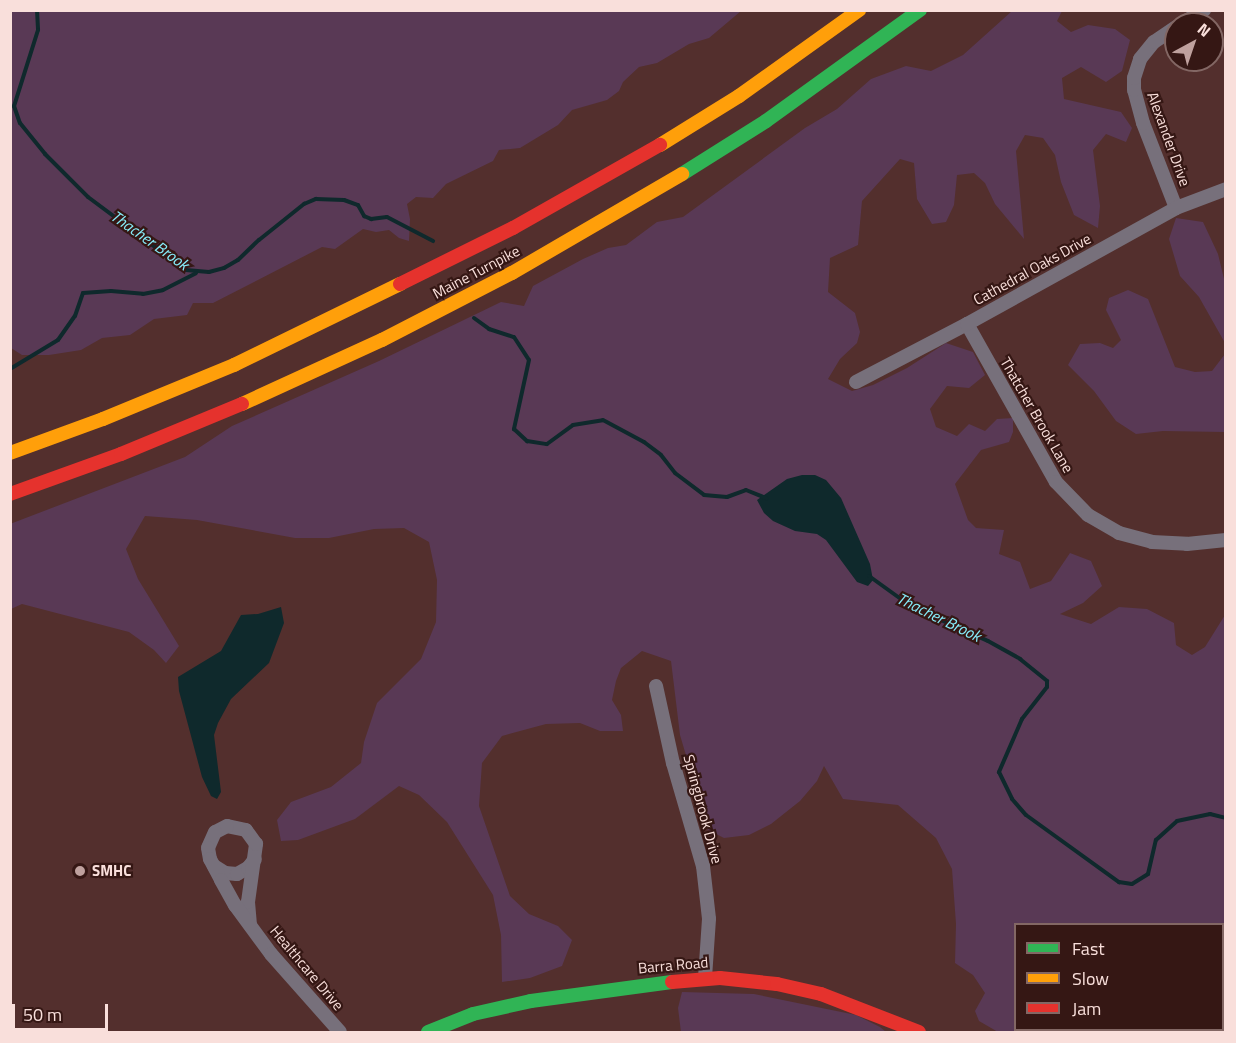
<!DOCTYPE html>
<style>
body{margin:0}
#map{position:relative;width:1236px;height:1043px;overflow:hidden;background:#532f2d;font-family:"Titillium Web",sans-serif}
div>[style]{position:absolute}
.green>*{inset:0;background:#593955}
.water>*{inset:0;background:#0f292c}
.stream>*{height:4px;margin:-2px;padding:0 2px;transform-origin:2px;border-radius:2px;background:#0f292c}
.street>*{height:14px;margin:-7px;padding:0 7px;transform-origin:7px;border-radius:7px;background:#77707b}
.fast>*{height:14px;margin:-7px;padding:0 7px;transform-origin:7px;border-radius:7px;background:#30b455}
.slow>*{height:14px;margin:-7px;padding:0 7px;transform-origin:7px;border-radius:7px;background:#ff9f0a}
.jam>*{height:14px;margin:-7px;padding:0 7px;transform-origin:7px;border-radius:7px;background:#e5322d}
.dots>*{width:16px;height:16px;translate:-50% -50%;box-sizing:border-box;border:3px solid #351714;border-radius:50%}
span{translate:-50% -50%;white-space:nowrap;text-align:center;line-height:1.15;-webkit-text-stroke:4.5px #351714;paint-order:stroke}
.street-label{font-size:15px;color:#f9dfdb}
.poi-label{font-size:15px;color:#f9dfdb;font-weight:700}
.left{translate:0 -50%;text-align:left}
.water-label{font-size:16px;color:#87eefb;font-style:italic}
.frame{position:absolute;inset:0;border:12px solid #f9dfdb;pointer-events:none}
.legend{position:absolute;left:1014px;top:923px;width:210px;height:108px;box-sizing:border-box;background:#351714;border:2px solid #836764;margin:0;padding:8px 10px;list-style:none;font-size:18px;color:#f9dfdb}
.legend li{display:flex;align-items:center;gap:12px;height:30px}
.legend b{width:30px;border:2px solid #836764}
.north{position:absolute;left:1164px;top:12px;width:60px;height:60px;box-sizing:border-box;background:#351714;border:2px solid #836764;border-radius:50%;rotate:40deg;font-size:16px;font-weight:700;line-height:24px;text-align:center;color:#f9dfdb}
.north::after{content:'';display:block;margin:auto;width:21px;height:27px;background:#bfa19e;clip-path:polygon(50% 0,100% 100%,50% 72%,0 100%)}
.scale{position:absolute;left:12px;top:1004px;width:96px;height:27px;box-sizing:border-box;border:3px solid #f9dfdb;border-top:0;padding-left:8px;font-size:18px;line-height:21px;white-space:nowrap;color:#f9dfdb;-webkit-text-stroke:4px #351714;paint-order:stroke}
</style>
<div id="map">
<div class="green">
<i style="clip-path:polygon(10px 11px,11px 10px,741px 11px,709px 38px,689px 44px,657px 63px,639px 67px,623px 82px,619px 91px,607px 100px,572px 110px,558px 125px,520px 148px,499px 150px,493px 161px,446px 184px,433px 198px,416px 197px,407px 204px,410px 219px,409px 241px,399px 238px,389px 230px,376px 232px,363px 229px,335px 249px,322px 247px,213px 303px,193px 303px,187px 315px,154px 319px,130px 335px,102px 338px,81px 350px,49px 355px,22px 355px,11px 348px)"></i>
<i style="clip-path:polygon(1012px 11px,1062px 11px,1057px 21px,1071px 32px,1088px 25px,1115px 29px,1130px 40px,1122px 71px,1106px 82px,1081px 67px,1062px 78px,1064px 99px,1121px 112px,1132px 128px,1126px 142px,1106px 134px,1093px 150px,1100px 206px,1098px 228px,1074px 215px,1061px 182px,1055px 155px,1043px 138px,1025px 135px,1016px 151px,1024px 239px,995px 204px,985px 183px,974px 173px,957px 175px,954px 205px,946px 222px,932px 224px,917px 199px,914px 163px,900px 159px,862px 201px,858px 245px,830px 258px,828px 292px,855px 313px,860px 332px,857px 343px,840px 359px,828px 379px,852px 391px,873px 385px,907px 368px,946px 343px,973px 352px,985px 375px,969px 388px,947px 386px,930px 409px,936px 427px,957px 436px,969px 424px,985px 431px,997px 419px,1013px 418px,1013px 432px,1009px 442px,981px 450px,955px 484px,968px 520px,976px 528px,1004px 530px,999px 554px,1020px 562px,1030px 589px,1051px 581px,1070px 553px,1091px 561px,1102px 586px,1083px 603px,1060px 614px,1091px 624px,1119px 607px,1147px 609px,1174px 623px,1176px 645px,1192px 655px,1205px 647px,1225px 615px,1225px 1032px,1109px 1032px,1101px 1030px,1222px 1030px,1222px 924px,1016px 924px,1016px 1030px,1059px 1030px,1055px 1032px,998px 1032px,979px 1021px,975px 1011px,985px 993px,973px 975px,955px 963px,956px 924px,952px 869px,936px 838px,898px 805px,843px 799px,824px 766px,817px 781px,800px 801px,771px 824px,749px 835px,724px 838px,708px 830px,680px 735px,671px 661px,642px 651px,621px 668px,616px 681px,612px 700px,621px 715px,623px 731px,600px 731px,580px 723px,546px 724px,502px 736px,482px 763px,479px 806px,510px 896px,529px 914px,558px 926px,572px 940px,562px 966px,530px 978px,502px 982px,501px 935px,493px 895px,447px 822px,419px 795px,399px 786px,355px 819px,298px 840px,281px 841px,277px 820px,291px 802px,331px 787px,361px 763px,364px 742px,377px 703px,421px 659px,436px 622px,437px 580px,429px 542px,404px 528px,374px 529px,329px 538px,295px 538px,197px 520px,145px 516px,126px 549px,138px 579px,179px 646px,166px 663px,154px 650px,129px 632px,22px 604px,11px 609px,10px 524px,185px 457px,232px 426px,379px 361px,501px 302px,524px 306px,533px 286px,583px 259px,608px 248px,626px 245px,657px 222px,683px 217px,805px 128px,837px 109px,871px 79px,906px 66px,931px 71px,963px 55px)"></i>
<i style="clip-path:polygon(1176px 218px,1203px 222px,1218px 254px,1225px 283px,1225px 343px,1199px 297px,1180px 276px,1169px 239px)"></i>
<i style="clip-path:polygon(1128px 290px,1148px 299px,1175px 367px,1195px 372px,1212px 371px,1225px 354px,1225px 432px,1163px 431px,1136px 434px,1116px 421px,1094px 391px,1068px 365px,1080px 344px,1100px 343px,1113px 348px,1121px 340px,1106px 310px,1109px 298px)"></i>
<i style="clip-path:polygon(682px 992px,754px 994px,856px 1015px,880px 1027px,886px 1032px,681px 1032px,678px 1008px)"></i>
</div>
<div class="water">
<i style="clip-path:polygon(802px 475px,815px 475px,826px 480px,841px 498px,870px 564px,873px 580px,868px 586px,857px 582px,826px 540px,817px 534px,795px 531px,773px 521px,764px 513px,757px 500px,787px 479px)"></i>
<i style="clip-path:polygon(281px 607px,284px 623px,269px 663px,231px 699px,218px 723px,214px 735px,221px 792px,217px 799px,211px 796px,202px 777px,179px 691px,178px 677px,221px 651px,241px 615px,258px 614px)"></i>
</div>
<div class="stream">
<i style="left:37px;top:10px;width:20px;rotate:87deg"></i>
<i style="left:38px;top:30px;width:80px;rotate:107.5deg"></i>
<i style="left:14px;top:106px;width:18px;rotate:71deg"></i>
<i style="left:20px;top:123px;width:40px;rotate:51deg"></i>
<i style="left:45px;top:154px;width:61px;rotate:45deg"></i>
<i style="left:88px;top:197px;width:122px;rotate:36.7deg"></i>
<i style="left:186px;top:270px;width:23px;rotate:5deg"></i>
<i style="left:209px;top:272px;width:16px;rotate:-15deg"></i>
<i style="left:224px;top:268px;width:16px;rotate:-30deg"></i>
<i style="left:238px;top:260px;width:29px;rotate:-44deg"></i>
<i style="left:259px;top:240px;width:58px;rotate:-38.7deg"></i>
<i style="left:304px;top:204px;width:13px;rotate:-23deg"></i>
<i style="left:316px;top:199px;width:28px;rotate:2deg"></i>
<i style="left:344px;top:200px;width:15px;rotate:20deg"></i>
<i style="left:358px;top:205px;width:13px;rotate:61deg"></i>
<i style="left:364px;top:216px;width:8px;rotate:23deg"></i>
<i style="left:371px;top:219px;width:16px;rotate:-7deg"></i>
<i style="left:387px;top:217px;width:52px;rotate:27.6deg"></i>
<i style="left:474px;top:318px;width:19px;rotate:36deg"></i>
<i style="left:489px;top:329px;width:26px;rotate:18deg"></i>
<i style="left:514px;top:337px;width:27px;rotate:57deg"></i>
<i style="left:529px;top:360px;width:71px;rotate:102.3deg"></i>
<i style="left:514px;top:429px;width:18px;rotate:43deg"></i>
<i style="left:527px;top:441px;width:20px;rotate:9deg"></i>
<i style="left:547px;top:444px;width:32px;rotate:-36deg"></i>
<i style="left:573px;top:425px;width:30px;rotate:-9deg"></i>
<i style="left:603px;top:420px;width:47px;rotate:28.2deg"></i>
<i style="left:644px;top:442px;width:21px;rotate:37deg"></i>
<i style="left:661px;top:455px;width:23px;rotate:52deg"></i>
<i style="left:675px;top:473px;width:36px;rotate:37deg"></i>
<i style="left:704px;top:495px;width:23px;rotate:5deg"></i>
<i style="left:727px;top:497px;width:20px;rotate:-20deg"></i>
<i style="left:746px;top:490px;width:22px;rotate:22deg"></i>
<i style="left:10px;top:369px;width:56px;rotate:-31.1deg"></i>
<i style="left:58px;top:340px;width:29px;rotate:-55deg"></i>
<i style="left:75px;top:316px;width:24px;rotate:-71deg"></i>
<i style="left:83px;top:293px;width:28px;rotate:-4deg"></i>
<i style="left:111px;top:291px;width:32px;rotate:5deg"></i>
<i style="left:143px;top:294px;width:20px;rotate:-11deg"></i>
<i style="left:163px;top:290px;width:37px;rotate:-27deg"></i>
<i style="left:869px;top:576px;width:53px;rotate:35.8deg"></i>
<i style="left:912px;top:607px;width:83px;rotate:24.1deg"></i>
<i style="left:988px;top:641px;width:37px;rotate:29deg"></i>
<i style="left:1020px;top:659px;width:35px;rotate:39deg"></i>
<i style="left:1047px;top:681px;width:6px;rotate:90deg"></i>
<i style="left:1047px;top:687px;width:41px;rotate:128deg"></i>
<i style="left:1022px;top:719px;width:58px;rotate:113.5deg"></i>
<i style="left:999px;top:772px;width:30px;rotate:64deg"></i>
<i style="left:1012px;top:799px;width:21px;rotate:49deg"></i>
<i style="left:1026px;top:815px;width:115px;rotate:35.8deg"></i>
<i style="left:1119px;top:882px;width:13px;rotate:9deg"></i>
<i style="left:1132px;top:884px;width:19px;rotate:-32deg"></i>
<i style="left:1148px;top:874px;width:35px;rotate:-77deg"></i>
<i style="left:1156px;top:840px;width:28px;rotate:-42deg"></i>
<i style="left:1177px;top:821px;width:34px;rotate:-12deg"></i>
<i style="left:1210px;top:814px;width:16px;rotate:14deg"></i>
</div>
<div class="street">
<i style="left:1181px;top:24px;width:27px;rotate:-31deg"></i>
<i style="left:1176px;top:208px;width:91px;rotate:-111.2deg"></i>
<i style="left:1143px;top:123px;width:34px;rotate:-105deg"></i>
<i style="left:1134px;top:90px;width:12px;rotate:-90deg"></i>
<i style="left:1134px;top:78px;width:20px;rotate:-72deg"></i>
<i style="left:1140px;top:59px;width:22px;rotate:-51deg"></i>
<i style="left:1154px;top:42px;width:27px;rotate:-34deg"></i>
<i style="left:967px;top:324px;width:181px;rotate:60.6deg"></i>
<i style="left:1056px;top:482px;width:46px;rotate:45.9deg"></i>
<i style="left:1088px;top:515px;width:36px;rotate:30deg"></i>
<i style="left:1119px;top:533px;width:34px;rotate:15deg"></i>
<i style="left:1152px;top:542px;width:35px;rotate:3deg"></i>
<i style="left:1187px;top:544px;width:39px;rotate:-6deg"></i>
<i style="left:856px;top:382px;width:125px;rotate:-27.6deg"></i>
<i style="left:967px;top:324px;width:239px;rotate:-29deg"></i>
<i style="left:1176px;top:208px;width:53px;rotate:-20.8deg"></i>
<i style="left:656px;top:686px;width:79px;rotate:77.6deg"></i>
<i style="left:673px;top:763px;width:107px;rotate:73.8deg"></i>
<i style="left:703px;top:866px;width:53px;rotate:83.5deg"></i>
<i style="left:709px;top:919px;width:59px;rotate:93.9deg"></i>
<i style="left:214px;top:866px;width:13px;rotate:32deg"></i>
<i style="left:225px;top:873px;width:12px;rotate:5deg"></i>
<i style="left:237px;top:874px;width:13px;rotate:-29deg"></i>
<i style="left:248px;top:868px;width:11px;rotate:-52deg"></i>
<i style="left:250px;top:925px;width:23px;rotate:-95deg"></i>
<i style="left:248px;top:902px;width:59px;rotate:-82.1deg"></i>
<i style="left:256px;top:844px;width:17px;rotate:-126deg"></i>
<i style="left:246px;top:830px;width:19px;rotate:-168deg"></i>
<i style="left:227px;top:826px;width:13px;rotate:153deg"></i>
<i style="left:215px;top:832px;width:17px;rotate:114deg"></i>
<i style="left:208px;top:848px;width:11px;rotate:80deg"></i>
<i style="left:210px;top:859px;width:24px;rotate:62deg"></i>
<i style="left:221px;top:880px;width:29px;rotate:61deg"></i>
<i style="left:235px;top:905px;width:61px;rotate:53.7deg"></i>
<i style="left:271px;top:954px;width:104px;rotate:48.5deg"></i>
</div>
<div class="fast">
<i style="left:682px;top:174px;width:99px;rotate:-32.2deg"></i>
<i style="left:766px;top:121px;width:190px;rotate:-35.8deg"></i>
<i style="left:428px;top:1032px;width:48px;rotate:-21.8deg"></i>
<i style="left:473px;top:1014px;width:59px;rotate:-12.6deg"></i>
<i style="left:531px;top:1001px;width:142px;rotate:-7.7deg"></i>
</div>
<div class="slow">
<i style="left:660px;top:145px;width:93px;rotate:-31.8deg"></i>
<i style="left:739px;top:96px;width:148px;rotate:-35.6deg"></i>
<i style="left:242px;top:404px;width:154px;rotate:-24.6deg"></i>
<i style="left:382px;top:340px;width:146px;rotate:-27.3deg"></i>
<i style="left:512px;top:273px;width:197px;rotate:-30.2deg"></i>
<i style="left:10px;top:453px;width:99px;rotate:-20.1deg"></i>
<i style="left:103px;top:419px;width:142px;rotate:-22.4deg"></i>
<i style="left:234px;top:365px;width:185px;rotate:-26deg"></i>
</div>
<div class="jam">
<i style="left:400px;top:284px;width:126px;rotate:-26.4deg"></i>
<i style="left:513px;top:228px;width:169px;rotate:-29.5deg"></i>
<i style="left:10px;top:494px;width:118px;rotate:-19.8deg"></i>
<i style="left:121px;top:454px;width:131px;rotate:-22.5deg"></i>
<i style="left:672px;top:982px;width:48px;rotate:-4.8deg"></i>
<i style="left:720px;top:978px;width:57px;rotate:6deg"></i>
<i style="left:777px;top:984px;width:45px;rotate:12.8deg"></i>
<i style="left:821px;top:994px;width:105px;rotate:21.2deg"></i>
</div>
<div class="dots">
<i style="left:80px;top:871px;background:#bfa19e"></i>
</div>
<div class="street-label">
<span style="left:1169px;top:139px;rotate:70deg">Alexander Drive</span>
<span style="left:1032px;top:269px;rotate:-29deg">Cathedral Oaks Drive</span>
<span style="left:476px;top:272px;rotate:-28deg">Maine Turnpike</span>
<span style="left:1037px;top:415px;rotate:60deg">Thatcher Brook Lane</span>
<span style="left:703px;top:809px;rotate:75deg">Springbrook Drive</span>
<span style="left:673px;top:965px;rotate:-5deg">Barra Road</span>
<span style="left:307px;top:968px;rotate:50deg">Healthcare Drive</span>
</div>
<div class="poi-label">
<span class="left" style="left:92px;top:871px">SMHC</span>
</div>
<div class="water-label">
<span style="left:150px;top:240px;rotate:35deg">Thacher Brook</span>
<span style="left:939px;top:617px;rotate:26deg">Thacher Brook</span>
</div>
<div class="frame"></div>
<ul class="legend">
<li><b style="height:8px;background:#30b455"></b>Fast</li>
<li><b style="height:8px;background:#ff9f0a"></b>Slow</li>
<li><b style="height:8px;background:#e5322d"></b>Jam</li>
</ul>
<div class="north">N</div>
<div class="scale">50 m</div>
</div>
